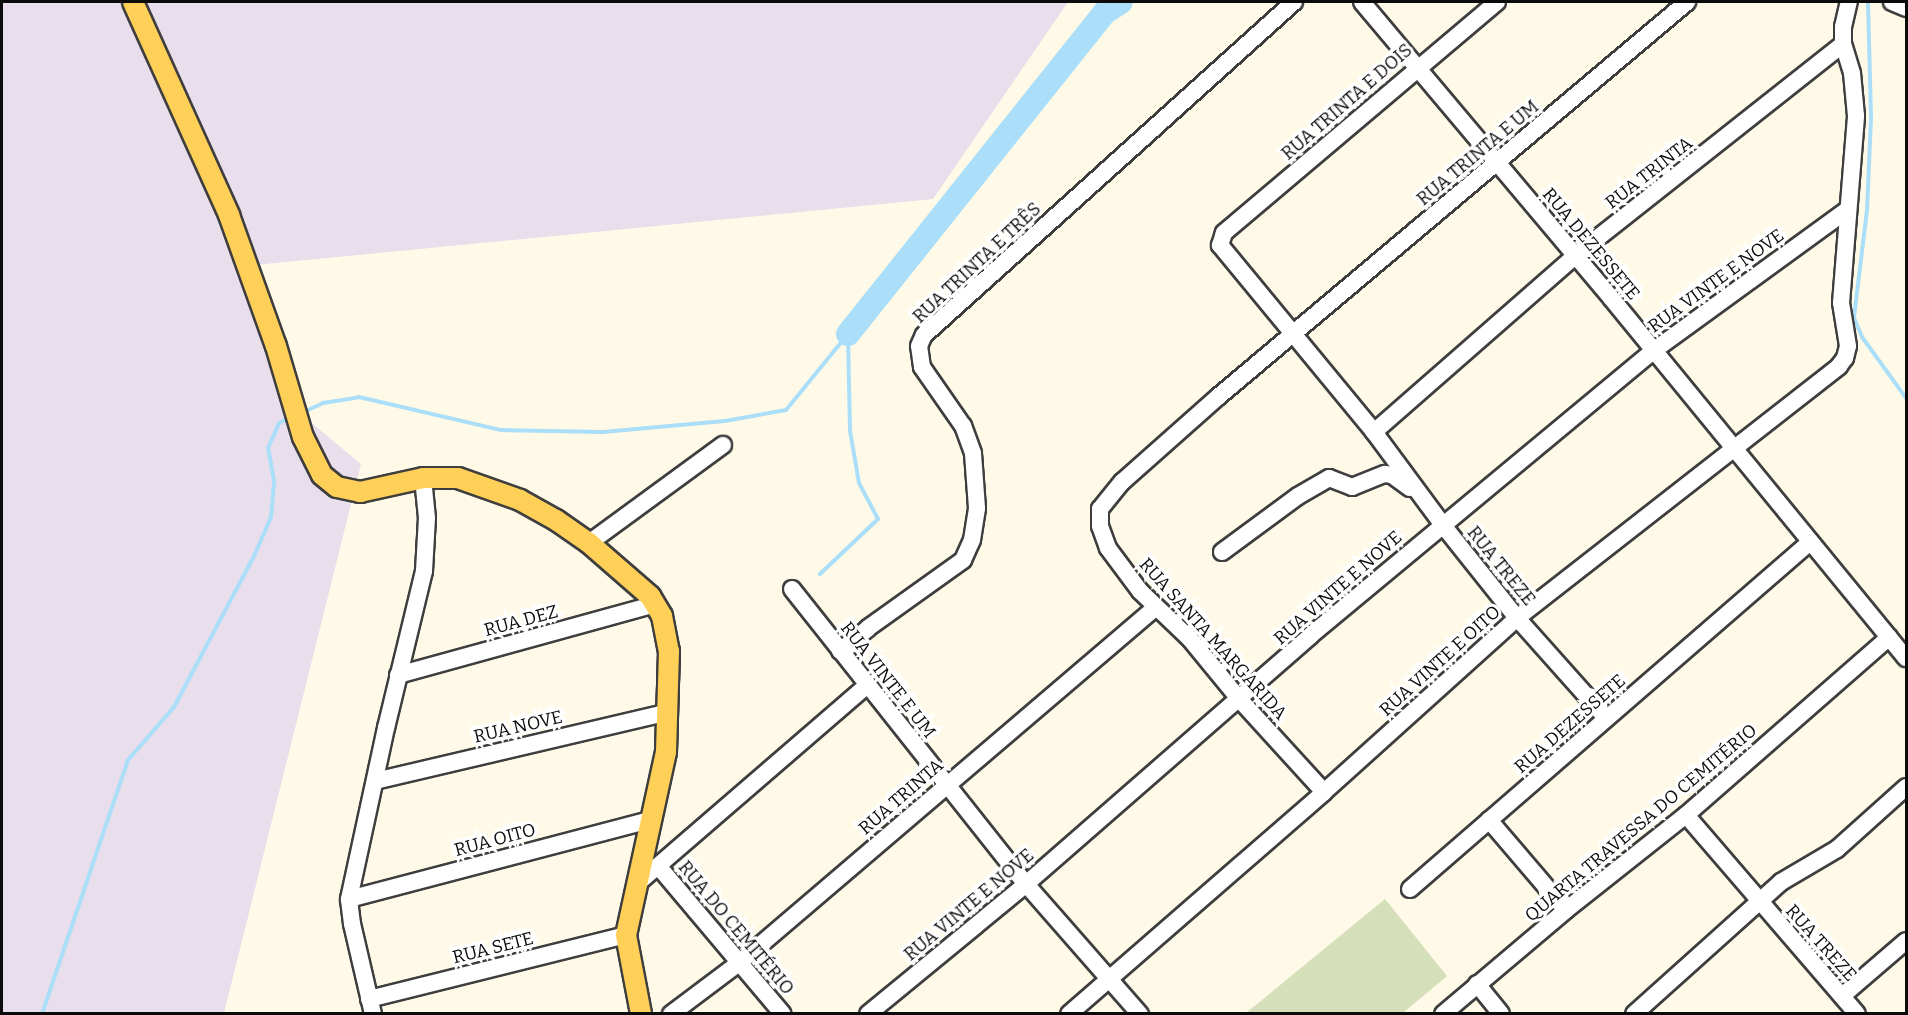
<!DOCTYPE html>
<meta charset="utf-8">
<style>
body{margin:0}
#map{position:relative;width:1908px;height:1015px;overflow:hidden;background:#fffae8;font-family:Bitter,serif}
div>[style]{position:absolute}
.industrial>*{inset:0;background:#e9deeb}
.cemetery>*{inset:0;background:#d5e0ba}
.stream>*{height:4px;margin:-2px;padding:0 2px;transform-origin:2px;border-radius:2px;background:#aadef9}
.river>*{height:24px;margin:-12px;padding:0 12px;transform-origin:12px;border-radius:12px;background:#aadef9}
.roads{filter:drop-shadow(2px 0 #3e3e3e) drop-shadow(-2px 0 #3e3e3e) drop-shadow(0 2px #3e3e3e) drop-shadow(0 -2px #3e3e3e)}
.minor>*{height:16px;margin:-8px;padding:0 8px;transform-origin:8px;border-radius:8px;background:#fff}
.major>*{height:20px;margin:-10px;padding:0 10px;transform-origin:10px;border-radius:10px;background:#ffd058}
span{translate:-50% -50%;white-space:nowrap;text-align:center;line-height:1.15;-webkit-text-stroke:6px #fff;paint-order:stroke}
.street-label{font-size:18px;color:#0b0b0b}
.frame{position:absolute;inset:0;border:3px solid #0b0b0b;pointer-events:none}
</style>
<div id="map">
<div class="industrial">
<i style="clip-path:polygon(2px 2px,1068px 2px,933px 199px,245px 266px,295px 409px,361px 464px,224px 1013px,2px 1014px)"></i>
</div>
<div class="cemetery">
<i style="clip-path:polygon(1385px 899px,1447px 976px,1403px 1013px,1246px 1013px)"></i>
</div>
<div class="stream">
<i style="left:1868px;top:2px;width:117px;rotate:88.5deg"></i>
<i style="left:1871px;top:119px;width:91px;rotate:92.5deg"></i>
<i style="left:1867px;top:210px;width:109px;rotate:96.9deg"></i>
<i style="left:1854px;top:318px;width:21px;rotate:67deg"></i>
<i style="left:1862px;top:337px;width:75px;rotate:54.2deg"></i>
<i style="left:301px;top:413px;width:24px;rotate:-24deg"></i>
<i style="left:323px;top:403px;width:36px;rotate:-9deg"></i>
<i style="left:359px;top:397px;width:146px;rotate:13.1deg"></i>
<i style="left:501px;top:430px;width:102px;rotate:1.1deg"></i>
<i style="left:603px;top:432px;width:122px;rotate:-5.2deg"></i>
<i style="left:725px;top:421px;width:62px;rotate:-10.2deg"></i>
<i style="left:786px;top:410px;width:98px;rotate:-50.8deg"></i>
<i style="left:820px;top:574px;width:80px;rotate:-43.5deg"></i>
<i style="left:878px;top:519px;width:41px;rotate:-117.8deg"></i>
<i style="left:859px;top:483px;width:53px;rotate:-99.8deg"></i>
<i style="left:850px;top:431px;width:96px;rotate:-91.2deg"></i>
<i style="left:42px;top:1014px;width:268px;rotate:-71.3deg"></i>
<i style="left:128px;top:760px;width:70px;rotate:-49deg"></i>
<i style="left:174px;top:707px;width:173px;rotate:-62.1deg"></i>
<i style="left:255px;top:554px;width:40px;rotate:-66.6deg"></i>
<i style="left:271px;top:517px;width:36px;rotate:-85deg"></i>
<i style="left:274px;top:481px;width:34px;rotate:-100deg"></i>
<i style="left:268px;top:448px;width:27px;rotate:-66deg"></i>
<i style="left:279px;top:423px;width:13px;rotate:-27deg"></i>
</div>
<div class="river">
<i style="left:848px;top:334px;width:411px;rotate:-51.4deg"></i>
<i style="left:1104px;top:13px;width:20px;rotate:-33deg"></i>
</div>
<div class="roads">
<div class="minor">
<i style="left:1362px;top:2px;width:388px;rotate:49.9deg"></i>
<i style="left:1612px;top:299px;width:464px;rotate:50.7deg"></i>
<i style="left:1497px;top:2px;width:358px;rotate:139.8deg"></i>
<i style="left:1224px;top:233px;width:13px;rotate:108deg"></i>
<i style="left:1220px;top:245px;width:242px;rotate:50.5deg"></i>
<i style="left:1374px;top:432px;width:114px;rotate:53.5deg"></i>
<i style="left:1442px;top:524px;width:120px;rotate:51.4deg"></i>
<i style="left:1517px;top:618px;width:134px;rotate:48.3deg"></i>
<i style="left:1892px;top:2px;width:15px;rotate:23deg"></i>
<i style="left:1374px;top:432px;width:269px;rotate:-41.2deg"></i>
<i style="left:1576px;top:255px;width:340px;rotate:-38.3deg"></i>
<i style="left:589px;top:543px;width:166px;rotate:-36.2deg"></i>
<i style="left:1222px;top:552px;width:94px;rotate:-36.4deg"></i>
<i style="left:1298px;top:496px;width:36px;rotate:-30deg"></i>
<i style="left:1329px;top:478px;width:25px;rotate:21deg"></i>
<i style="left:1352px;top:487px;width:35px;rotate:-22deg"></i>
<i style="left:1385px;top:474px;width:7px;rotate:8deg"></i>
<i style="left:1392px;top:475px;width:22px;rotate:36deg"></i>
<i style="left:792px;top:589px;width:377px;rotate:51.6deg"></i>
<i style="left:1026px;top:884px;width:173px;rotate:48.8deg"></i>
<i style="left:840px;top:651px;width:36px;rotate:-39deg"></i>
<i style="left:868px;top:628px;width:117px;rotate:-35.6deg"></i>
<i style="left:963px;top:560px;width:22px;rotate:-66deg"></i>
<i style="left:972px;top:540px;width:32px;rotate:-81deg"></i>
<i style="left:977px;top:508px;width:55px;rotate:-94.2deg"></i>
<i style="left:973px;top:453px;width:29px;rotate:-110deg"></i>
<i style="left:963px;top:426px;width:72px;rotate:-124.8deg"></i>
<i style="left:922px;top:367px;width:21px;rotate:-98deg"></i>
<i style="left:919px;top:346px;width:12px;rotate:-66deg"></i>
<i style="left:924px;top:335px;width:498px;rotate:-42deg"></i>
<i style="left:398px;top:675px;width:267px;rotate:-15.4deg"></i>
<i style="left:375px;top:781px;width:302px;rotate:-13.2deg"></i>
<i style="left:1324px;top:792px;width:125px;rotate:-132.4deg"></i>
<i style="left:1240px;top:700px;width:79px;rotate:-129.3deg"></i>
<i style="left:1190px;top:639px;width:69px;rotate:-136.2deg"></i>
<i style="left:1140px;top:591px;width:54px;rotate:-126.7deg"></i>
<i style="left:1108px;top:548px;width:23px;rotate:-110deg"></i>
<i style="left:1100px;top:526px;width:17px;rotate:-90deg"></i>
<i style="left:1100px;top:509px;width:35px;rotate:-51deg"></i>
<i style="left:1122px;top:482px;width:130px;rotate:-41.6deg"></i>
<i style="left:1219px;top:396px;width:612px;rotate:-40.09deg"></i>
<i style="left:1686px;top:815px;width:262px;rotate:49.3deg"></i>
<i style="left:1489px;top:820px;width:118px;rotate:49.5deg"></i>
<i style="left:659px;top:867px;width:192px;rotate:49.9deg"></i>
<i style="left:638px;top:883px;width:303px;rotate:-40.8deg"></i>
<i style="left:1410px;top:889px;width:530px;rotate:-40.94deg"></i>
<i style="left:349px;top:899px;width:312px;rotate:-14.7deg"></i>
<i style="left:1477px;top:984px;width:38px;rotate:51deg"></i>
<i style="left:1842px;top:996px;width:84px;rotate:-40.7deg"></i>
<i style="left:369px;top:999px;width:265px;rotate:-14deg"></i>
<i style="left:373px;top:1014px;width:92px;rotate:-103.1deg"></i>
<i style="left:352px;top:924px;width:25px;rotate:-97deg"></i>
<i style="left:349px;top:899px;width:175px;rotate:-77.8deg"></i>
<i style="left:386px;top:728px;width:162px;rotate:-76.4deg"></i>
<i style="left:424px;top:571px;width:53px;rotate:-86.8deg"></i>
<i style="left:427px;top:518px;width:40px;rotate:-95.7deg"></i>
<i style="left:671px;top:1014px;width:85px;rotate:-36.9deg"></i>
<i style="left:739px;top:963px;width:547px;rotate:-40.48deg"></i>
<i style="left:868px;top:1014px;width:205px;rotate:-39.4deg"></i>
<i style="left:1026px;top:884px;width:378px;rotate:-41.1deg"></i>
<i style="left:1311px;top:635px;width:445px;rotate:-39.7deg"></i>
<i style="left:1653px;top:351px;width:240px;rotate:-36deg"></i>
<i style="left:1069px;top:1014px;width:338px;rotate:-41deg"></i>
<i style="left:1324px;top:792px;width:260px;rotate:-42deg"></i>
<i style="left:1517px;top:618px;width:409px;rotate:-38deg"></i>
<i style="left:1839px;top:366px;width:10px;rotate:-53deg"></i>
<i style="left:1845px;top:358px;width:12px;rotate:-76deg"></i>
<i style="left:1848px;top:346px;width:44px;rotate:-99.2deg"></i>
<i style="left:1841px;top:303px;width:188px;rotate:-85.4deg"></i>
<i style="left:1856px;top:116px;width:43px;rotate:-95.3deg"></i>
<i style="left:1852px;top:73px;width:30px;rotate:-107deg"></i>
<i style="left:1843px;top:44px;width:17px;rotate:-90deg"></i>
<i style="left:1843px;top:27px;width:26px;rotate:-77deg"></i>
<i style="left:1443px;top:1014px;width:161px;rotate:-40.2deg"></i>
<i style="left:1566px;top:910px;width:153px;rotate:-38.4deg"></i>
<i style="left:1686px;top:815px;width:270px;rotate:-41.2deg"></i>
<i style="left:1634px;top:1014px;width:198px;rotate:-41.9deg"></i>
<i style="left:1781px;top:882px;width:65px;rotate:-30.5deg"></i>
<i style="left:1837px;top:849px;width:93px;rotate:-41.9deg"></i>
</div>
<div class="major">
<i style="left:133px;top:2px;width:234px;rotate:65.7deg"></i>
<i style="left:229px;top:215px;width:139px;rotate:70.3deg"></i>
<i style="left:276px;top:346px;width:95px;rotate:73.5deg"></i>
<i style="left:303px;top:437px;width:42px;rotate:63.4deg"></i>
<i style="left:322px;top:475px;width:19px;rotate:39deg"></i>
<i style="left:337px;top:487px;width:24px;rotate:12deg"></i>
<i style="left:360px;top:492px;width:65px;rotate:-12.5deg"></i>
<i style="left:423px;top:478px;width:35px"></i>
<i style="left:458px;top:478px;width:66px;rotate:19.5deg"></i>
<i style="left:520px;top:500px;width:41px;rotate:29.1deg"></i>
<i style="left:556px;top:520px;width:40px;rotate:34.9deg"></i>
<i style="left:589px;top:543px;width:81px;rotate:41deg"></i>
<i style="left:650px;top:596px;width:23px;rotate:59deg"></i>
<i style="left:662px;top:616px;width:36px;rotate:79deg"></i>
<i style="left:669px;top:651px;width:101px;rotate:91.7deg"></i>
<i style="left:666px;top:752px;width:187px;rotate:102.3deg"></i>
<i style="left:626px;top:935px;width:80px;rotate:79.2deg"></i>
</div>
</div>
<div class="street-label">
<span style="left:1347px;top:102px;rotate:-41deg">RUA TRINTA E DOIS</span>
<span style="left:1478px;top:153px;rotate:-40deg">RUA TRINTA E UM</span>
<span style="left:1649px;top:173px;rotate:-38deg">RUA TRINTA</span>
<span style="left:1591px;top:244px;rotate:50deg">RUA DEZESSETE</span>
<span style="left:977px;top:263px;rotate:-43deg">RUA TRINTA E TRÊS</span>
<span style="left:1716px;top:281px;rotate:-36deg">RUA VINTE E NOVE</span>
<span style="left:1501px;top:566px;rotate:51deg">RUA TREZE</span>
<span style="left:1338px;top:588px;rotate:-41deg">RUA VINTE E NOVE</span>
<span style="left:521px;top:621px;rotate:-15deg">RUA DEZ</span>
<span style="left:1213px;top:639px;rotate:48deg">RUA SANTA MARGARIDA</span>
<span style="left:1440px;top:661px;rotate:-42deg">RUA VINTE E OITO</span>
<span style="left:888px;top:680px;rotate:52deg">RUA VINTE E UM</span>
<span style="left:1570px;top:724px;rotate:-41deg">RUA DEZESSETE</span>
<span style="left:518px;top:727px;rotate:-13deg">RUA NOVE</span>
<span style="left:901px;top:797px;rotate:-41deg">RUA TRINTA</span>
<span style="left:1641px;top:823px;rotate:-40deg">QUARTA TRAVESSA DO CEMITÉRIO</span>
<span style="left:495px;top:840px;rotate:-15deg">RUA OITO</span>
<span style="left:969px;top:905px;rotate:-40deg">RUA VINTE E NOVE</span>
<span style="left:736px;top:928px;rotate:50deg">RUA DO CEMITÉRIO</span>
<span style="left:1821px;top:943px;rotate:48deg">RUA TREZE</span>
<span style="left:493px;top:948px;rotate:-14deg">RUA SETE</span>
</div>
<div class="frame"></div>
</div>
